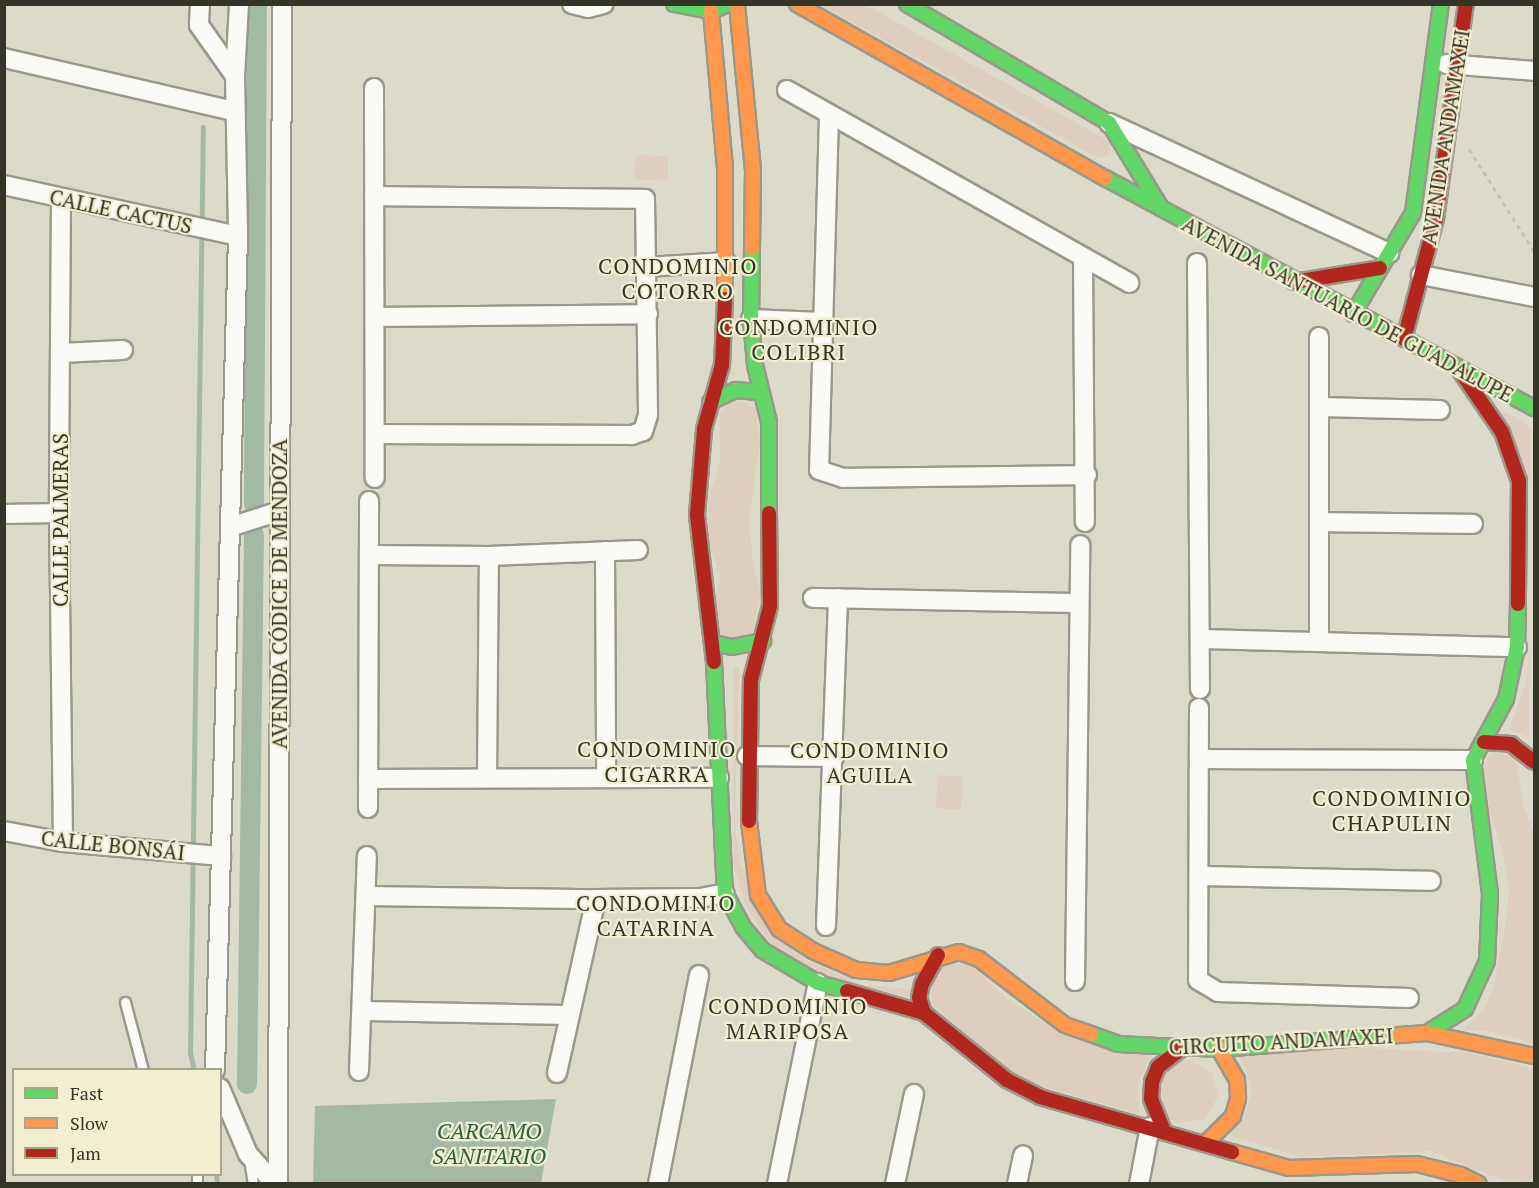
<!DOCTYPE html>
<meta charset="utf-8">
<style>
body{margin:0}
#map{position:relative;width:1539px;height:1188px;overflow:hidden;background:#dcdbca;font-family:"PT Serif",serif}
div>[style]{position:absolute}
.green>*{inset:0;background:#decebd}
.water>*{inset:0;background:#a3b9a4}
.stream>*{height:5px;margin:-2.5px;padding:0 2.5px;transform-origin:2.5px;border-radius:2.5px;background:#a3b9a4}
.canal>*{height:20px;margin:-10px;padding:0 10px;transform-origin:10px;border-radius:10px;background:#a3b9a4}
.path>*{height:3px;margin-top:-1.5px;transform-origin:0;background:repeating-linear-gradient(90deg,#c1c0bb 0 4.5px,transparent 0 9px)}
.roads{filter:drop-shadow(2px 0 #99988b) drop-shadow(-2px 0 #99988b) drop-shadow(0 2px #99988b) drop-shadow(0 -2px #99988b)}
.lane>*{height:9px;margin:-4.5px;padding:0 4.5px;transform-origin:4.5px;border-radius:4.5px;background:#fafaf7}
.street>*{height:18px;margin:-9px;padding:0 9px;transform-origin:9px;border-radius:9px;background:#fafaf7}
.fast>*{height:14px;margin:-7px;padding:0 7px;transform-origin:7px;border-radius:7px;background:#63d668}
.slow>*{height:14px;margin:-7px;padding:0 7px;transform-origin:7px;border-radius:7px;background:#ff974d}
.jam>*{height:14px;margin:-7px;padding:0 7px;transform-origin:7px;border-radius:7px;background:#b3261e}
span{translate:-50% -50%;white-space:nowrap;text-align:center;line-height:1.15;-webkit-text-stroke:4.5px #f1efcf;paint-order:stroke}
.street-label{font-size:21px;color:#353428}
.neighbourhood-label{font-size:22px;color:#353428;letter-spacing:1.5px}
.water-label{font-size:22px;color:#2f613f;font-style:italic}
.frame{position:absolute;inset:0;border:6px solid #353428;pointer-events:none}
.legend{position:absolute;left:12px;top:1068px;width:210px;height:108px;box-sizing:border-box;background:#f1efcf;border:2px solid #a6a48c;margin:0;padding:8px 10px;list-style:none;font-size:18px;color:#353428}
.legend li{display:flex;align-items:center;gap:12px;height:30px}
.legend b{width:30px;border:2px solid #a6a48c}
</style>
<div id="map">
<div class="green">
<i style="clip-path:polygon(821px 5px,866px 5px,1102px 137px,1110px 144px,1110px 154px,1103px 158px,1093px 155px)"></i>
<i style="clip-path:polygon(636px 155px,668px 156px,668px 181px,634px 179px)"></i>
<i style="clip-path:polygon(743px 401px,756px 410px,760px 442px,749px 523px,753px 563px,761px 594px,751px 637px,722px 637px,715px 603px,720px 577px,707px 537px,709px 498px,720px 462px,719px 414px,729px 403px)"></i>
<i style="clip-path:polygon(1500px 409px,1531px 427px,1531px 485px)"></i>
<i style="clip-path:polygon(1530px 647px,1529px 737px,1509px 730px,1526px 682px)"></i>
<i style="clip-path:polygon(733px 667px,739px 667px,735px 827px,741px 866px,804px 959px,863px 985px,911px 989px,911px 998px,813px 974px,769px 943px,746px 906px,734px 867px)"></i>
<i style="clip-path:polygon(1495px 752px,1516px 758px,1523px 804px,1534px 833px,1534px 1044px,1488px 1031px,1462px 1030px,1485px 1008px,1494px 985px,1505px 928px,1509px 890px,1502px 850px,1489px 808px,1484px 772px,1487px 759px)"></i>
<i style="clip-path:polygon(938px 775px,963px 777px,961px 810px,936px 808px)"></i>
<i style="clip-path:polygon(950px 962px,970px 965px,1005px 997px,1064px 1036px,1150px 1057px,1137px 1084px,1140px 1114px,1035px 1084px,1003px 1067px,932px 1004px,932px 987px,938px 971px)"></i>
<i style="clip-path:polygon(1300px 1045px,1470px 1053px,1534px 1069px,1534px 1183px,1505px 1181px,1430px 1151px,1301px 1157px,1229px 1135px,1244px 1117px,1252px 1093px,1247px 1069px,1238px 1056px)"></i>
<i style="clip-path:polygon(1189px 1060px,1212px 1072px,1218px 1097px,1204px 1119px,1178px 1123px,1167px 1118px,1158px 1077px,1176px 1062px)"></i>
</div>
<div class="water">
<i style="clip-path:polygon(556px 1099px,541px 1183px,313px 1183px,315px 1106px)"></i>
</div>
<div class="stream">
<i style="left:194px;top:1070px;width:17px;rotate:-103deg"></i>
<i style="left:190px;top:1053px;width:926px;rotate:-89.2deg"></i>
<i style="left:216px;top:1174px;width:10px;rotate:84deg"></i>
</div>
<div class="canal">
<i style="left:254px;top:504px;width:500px;rotate:-89.66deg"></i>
<i style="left:247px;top:1084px;width:549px;rotate:-89.27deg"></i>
</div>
<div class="path">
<i style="left:1469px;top:149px;width:121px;rotate:57.5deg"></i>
</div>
<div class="roads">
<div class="lane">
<i style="left:125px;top:1002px;width:70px;rotate:75.2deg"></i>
<i style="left:249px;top:1159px;width:25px;rotate:81deg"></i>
<i style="left:197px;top:1174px;width:10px;rotate:90deg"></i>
</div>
<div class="street">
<i style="left:200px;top:4px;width:21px;rotate:93deg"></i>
<i style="left:199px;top:25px;width:62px;rotate:54.8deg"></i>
<i style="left:235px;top:76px;width:160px;rotate:88.9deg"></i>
<i style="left:238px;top:236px;width:834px;rotate:91.58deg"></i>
<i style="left:572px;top:4px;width:16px;rotate:14deg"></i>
<i style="left:588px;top:8px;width:16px;rotate:-14deg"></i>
<i style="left:4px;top:58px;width:236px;rotate:13deg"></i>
<i style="left:1446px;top:64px;width:88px;rotate:4.5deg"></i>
<i style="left:235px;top:76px;width:72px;rotate:-86.8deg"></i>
<i style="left:374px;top:88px;width:390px;rotate:89.9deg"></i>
<i style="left:787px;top:90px;width:393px;rotate:29.4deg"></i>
<i style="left:829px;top:115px;width:355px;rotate:91.6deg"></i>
<i style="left:819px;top:470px;width:25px;rotate:18deg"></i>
<i style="left:843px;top:478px;width:244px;rotate:-0.7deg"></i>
<i style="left:1109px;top:123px;width:309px;rotate:24.9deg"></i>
<i style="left:4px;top:185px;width:239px;rotate:12.3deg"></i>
<i style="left:374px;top:196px;width:271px;rotate:0.6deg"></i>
<i style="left:645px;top:199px;width:216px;rotate:89.2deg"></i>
<i style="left:648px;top:415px;width:17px;rotate:107deg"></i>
<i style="left:643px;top:431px;width:12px;rotate:160deg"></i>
<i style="left:632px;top:435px;width:257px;rotate:-179.8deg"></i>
<i style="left:61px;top:198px;width:315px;rotate:90.4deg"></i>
<i style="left:59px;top:513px;width:329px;rotate:89.3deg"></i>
<i style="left:1083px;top:258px;width:264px;rotate:89.6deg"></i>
<i style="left:1197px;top:263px;width:426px;rotate:89.6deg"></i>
<i style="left:648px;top:267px;width:78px;rotate:-3.7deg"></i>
<i style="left:1421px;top:275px;width:115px;rotate:11deg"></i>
<i style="left:375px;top:317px;width:273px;rotate:-0.6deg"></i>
<i style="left:751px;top:319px;width:70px;rotate:2.5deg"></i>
<i style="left:60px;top:353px;width:63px;rotate:-2.7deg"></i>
<i style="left:1319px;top:407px;width:121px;rotate:1.4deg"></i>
<i style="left:4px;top:514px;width:55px;rotate:-1deg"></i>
<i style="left:1319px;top:522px;width:154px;rotate:0.7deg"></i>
<i style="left:230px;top:527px;width:52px;rotate:-17.7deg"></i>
<i style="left:605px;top:551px;width:226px;rotate:89.7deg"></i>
<i style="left:370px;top:555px;width:119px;rotate:0.5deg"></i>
<i style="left:489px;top:556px;width:149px;rotate:-2.3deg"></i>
<i style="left:813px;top:598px;width:265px;rotate:1.1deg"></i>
<i style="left:1201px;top:639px;width:316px;rotate:1.5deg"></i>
<i style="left:1319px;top:642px;width:305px;rotate:-90deg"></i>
<i style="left:1199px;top:708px;width:272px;rotate:90.2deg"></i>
<i style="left:1198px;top:980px;width:23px;rotate:31deg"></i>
<i style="left:1218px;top:992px;width:191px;rotate:1.8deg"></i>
<i style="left:747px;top:756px;width:87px;rotate:0.7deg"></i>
<i style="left:1201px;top:759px;width:272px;rotate:0.2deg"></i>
<i style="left:487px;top:777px;width:221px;rotate:-89.5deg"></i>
<i style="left:368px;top:779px;width:351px;rotate:-0.2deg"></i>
<i style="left:368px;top:808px;width:307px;rotate:-89.8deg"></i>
<i style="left:4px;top:831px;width:60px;rotate:10.6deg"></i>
<i style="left:63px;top:842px;width:159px;rotate:5.1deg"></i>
<i style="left:1200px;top:876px;width:231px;rotate:1.2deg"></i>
<i style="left:367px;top:896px;width:229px;rotate:0.8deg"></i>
<i style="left:596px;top:899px;width:104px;rotate:-0.6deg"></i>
<i style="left:700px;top:898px;width:25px;rotate:-11deg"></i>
<i style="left:826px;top:926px;width:328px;rotate:-87.9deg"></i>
<i style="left:1075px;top:981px;width:436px;rotate:-89.3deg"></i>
<i style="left:362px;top:1011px;width:207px;rotate:1.1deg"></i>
<i style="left:359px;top:1071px;width:215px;rotate:-87.9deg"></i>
<i style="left:557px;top:1073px;width:178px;rotate:-77.4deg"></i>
<i style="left:220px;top:1088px;width:72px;rotate:67deg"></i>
<i style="left:248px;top:1154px;width:40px;rotate:48deg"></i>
<i style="left:278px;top:1184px;width:1180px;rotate:-89.81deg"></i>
<i style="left:658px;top:1184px;width:213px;rotate:-78.9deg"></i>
<i style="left:777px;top:1184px;width:205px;rotate:-78.5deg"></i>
<i style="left:895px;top:1184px;width:92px;rotate:-78.1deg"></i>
<i style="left:1017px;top:1184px;width:29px;rotate:-78deg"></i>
<i style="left:1139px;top:1184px;width:58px;rotate:-79.1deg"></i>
</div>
<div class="fast">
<i style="left:674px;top:4px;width:38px;rotate:11deg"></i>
<i style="left:711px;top:11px;width:16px;rotate:-22deg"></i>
<i style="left:907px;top:4px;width:234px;rotate:30.5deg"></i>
<i style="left:1109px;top:123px;width:100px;rotate:58.5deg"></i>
<i style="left:1105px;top:178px;width:487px;rotate:28.2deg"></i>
<i style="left:752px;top:248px;width:71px;rotate:90.8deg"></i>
<i style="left:751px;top:319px;width:46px;rotate:85deg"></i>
<i style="left:755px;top:365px;width:59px;rotate:76.2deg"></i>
<i style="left:769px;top:422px;width:91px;rotate:90deg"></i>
<i style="left:1353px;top:314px;width:117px;rotate:-59.3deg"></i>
<i style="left:1413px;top:213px;width:211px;rotate:-82.4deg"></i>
<i style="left:710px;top:402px;width:29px;rotate:-25deg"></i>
<i style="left:736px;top:390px;width:25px;rotate:5deg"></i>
<i style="left:713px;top:643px;width:19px;rotate:12deg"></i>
<i style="left:732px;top:647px;width:32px;rotate:-11deg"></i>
<i style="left:714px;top:662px;width:231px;rotate:87.3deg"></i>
<i style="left:725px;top:893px;width:38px;rotate:62deg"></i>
<i style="left:743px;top:927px;width:30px;rotate:50deg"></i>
<i style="left:762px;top:950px;width:65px;rotate:30.5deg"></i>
<i style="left:818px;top:983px;width:30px;rotate:15deg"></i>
<i style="left:1427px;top:1033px;width:45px;rotate:-32.3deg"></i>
<i style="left:1465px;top:1009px;width:53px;rotate:-65.4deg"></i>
<i style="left:1487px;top:961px;width:67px;rotate:-87.4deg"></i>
<i style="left:1490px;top:894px;width:135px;rotate:-97.2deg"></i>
<i style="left:1473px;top:760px;width:69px;rotate:-61.6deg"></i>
<i style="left:1506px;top:699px;width:53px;rotate:-78.1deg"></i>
<i style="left:1517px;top:647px;width:43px;rotate:-88.7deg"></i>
<i style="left:1091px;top:1034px;width:29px;rotate:20deg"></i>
<i style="left:1118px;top:1044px;width:101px;rotate:2.8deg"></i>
<i style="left:1219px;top:1049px;width:181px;rotate:-4.4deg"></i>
</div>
<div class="slow">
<i style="left:737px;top:4px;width:166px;rotate:84.5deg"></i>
<i style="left:753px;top:169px;width:79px;rotate:90.7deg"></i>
<i style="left:797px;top:4px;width:354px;rotate:29.5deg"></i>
<i style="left:711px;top:11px;width:159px;rotate:84.9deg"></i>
<i style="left:725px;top:169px;width:130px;rotate:90deg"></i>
<i style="left:749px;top:821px;width:75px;rotate:83.1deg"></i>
<i style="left:758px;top:895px;width:40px;rotate:58deg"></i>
<i style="left:779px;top:929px;width:40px;rotate:32.9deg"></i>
<i style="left:813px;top:951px;width:47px;rotate:23.8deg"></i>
<i style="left:856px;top:970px;width:33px;rotate:5deg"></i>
<i style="left:889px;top:973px;width:73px;rotate:-16.7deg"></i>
<i style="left:959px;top:952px;width:21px;rotate:19deg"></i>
<i style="left:979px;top:959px;width:108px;rotate:37.5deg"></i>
<i style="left:1065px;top:1025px;width:28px;rotate:19deg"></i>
<i style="left:1399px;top:1035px;width:28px;rotate:-4deg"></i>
<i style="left:1427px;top:1033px;width:109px;rotate:12.1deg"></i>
<i style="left:1207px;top:1142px;width:37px;rotate:-45deg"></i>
<i style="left:1233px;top:1116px;width:19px;rotate:-74deg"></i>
<i style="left:1238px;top:1098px;width:18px;rotate:-93deg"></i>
<i style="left:1237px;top:1080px;width:36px;rotate:-120deg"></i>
<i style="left:1232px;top:1152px;width:59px;rotate:15.7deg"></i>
<i style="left:1289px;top:1168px;width:128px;rotate:-1.8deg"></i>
<i style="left:1417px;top:1164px;width:45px;rotate:14deg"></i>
<i style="left:1461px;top:1175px;width:20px;rotate:27deg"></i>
</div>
<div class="jam">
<i style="left:1294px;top:282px;width:87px;rotate:-9.2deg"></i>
<i style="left:1404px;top:339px;width:124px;rotate:-75.1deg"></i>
<i style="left:1436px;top:219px;width:217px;rotate:-82.1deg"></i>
<i style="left:1460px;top:371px;width:74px;rotate:55.5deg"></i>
<i style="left:1502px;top:432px;width:52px;rotate:70.9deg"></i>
<i style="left:1519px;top:481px;width:123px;rotate:90.5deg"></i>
<i style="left:714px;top:662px;width:148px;rotate:-96.6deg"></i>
<i style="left:697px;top:515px;width:86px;rotate:-85.3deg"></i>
<i style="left:704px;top:429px;width:66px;rotate:-74.3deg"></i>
<i style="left:722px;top:365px;width:66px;rotate:-87.4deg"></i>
<i style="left:1484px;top:742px;width:27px;rotate:4deg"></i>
<i style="left:1511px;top:744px;width:29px;rotate:38deg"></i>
<i style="left:749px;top:821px;width:141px;rotate:-89.2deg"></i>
<i style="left:751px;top:680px;width:76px;rotate:-75.6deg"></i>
<i style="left:770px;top:606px;width:93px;rotate:-90.6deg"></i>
<i style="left:847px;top:991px;width:80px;rotate:15.9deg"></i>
<i style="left:924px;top:1013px;width:107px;rotate:38.9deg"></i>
<i style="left:1007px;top:1080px;width:37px;rotate:27deg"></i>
<i style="left:1040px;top:1097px;width:200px;rotate:16deg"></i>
<i style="left:924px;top:1013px;width:16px;rotate:-108deg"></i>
<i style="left:919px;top:998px;width:14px;rotate:-78deg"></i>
<i style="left:922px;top:984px;width:33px;rotate:-61deg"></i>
<i style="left:1164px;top:1131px;width:35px;rotate:-112deg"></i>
<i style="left:1151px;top:1098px;width:16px;rotate:-86deg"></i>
<i style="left:1152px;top:1082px;width:16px;rotate:-68deg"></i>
<i style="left:1158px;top:1067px;width:28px;rotate:-38deg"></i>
</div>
</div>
<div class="street-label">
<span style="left:1445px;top:137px;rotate:-81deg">AVENIDA ANDAMAXEI</span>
<span style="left:121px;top:211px;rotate:12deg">CALLE CACTUS</span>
<span style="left:1348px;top:309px;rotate:28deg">AVENIDA SANTUARIO DE GUADALUPE</span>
<span style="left:60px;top:520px;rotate:-90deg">CALLE PALMERAS</span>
<span style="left:279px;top:594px;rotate:-90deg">AVENIDA CÓDICE DE MENDOZA</span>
<span style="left:113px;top:845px;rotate:6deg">CALLE BONSÁI</span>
<span style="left:1281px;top:1041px;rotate:-3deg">CIRCUITO ANDAMAXEI</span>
</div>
<div class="neighbourhood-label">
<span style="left:678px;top:278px">CONDOMINIO<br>COTORRO</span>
<span style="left:799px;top:339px">CONDOMINIO<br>COLIBRI</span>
<span style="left:657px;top:761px">CONDOMINIO<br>CIGARRA</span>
<span style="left:870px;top:762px">CONDOMINIO<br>AGUILA</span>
<span style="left:1392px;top:810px">CONDOMINIO<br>CHAPULIN</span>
<span style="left:656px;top:915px">CONDOMINIO<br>CATARINA</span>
<span style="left:788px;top:1018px">CONDOMINIO<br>MARIPOSA</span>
</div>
<div class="water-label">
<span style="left:489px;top:1143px">CARCAMO<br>SANITARIO</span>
</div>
<div class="frame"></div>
<ul class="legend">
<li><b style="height:8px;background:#63d668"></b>Fast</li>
<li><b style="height:8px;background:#ff974d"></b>Slow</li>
<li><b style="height:8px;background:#b3261e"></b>Jam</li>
</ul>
</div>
